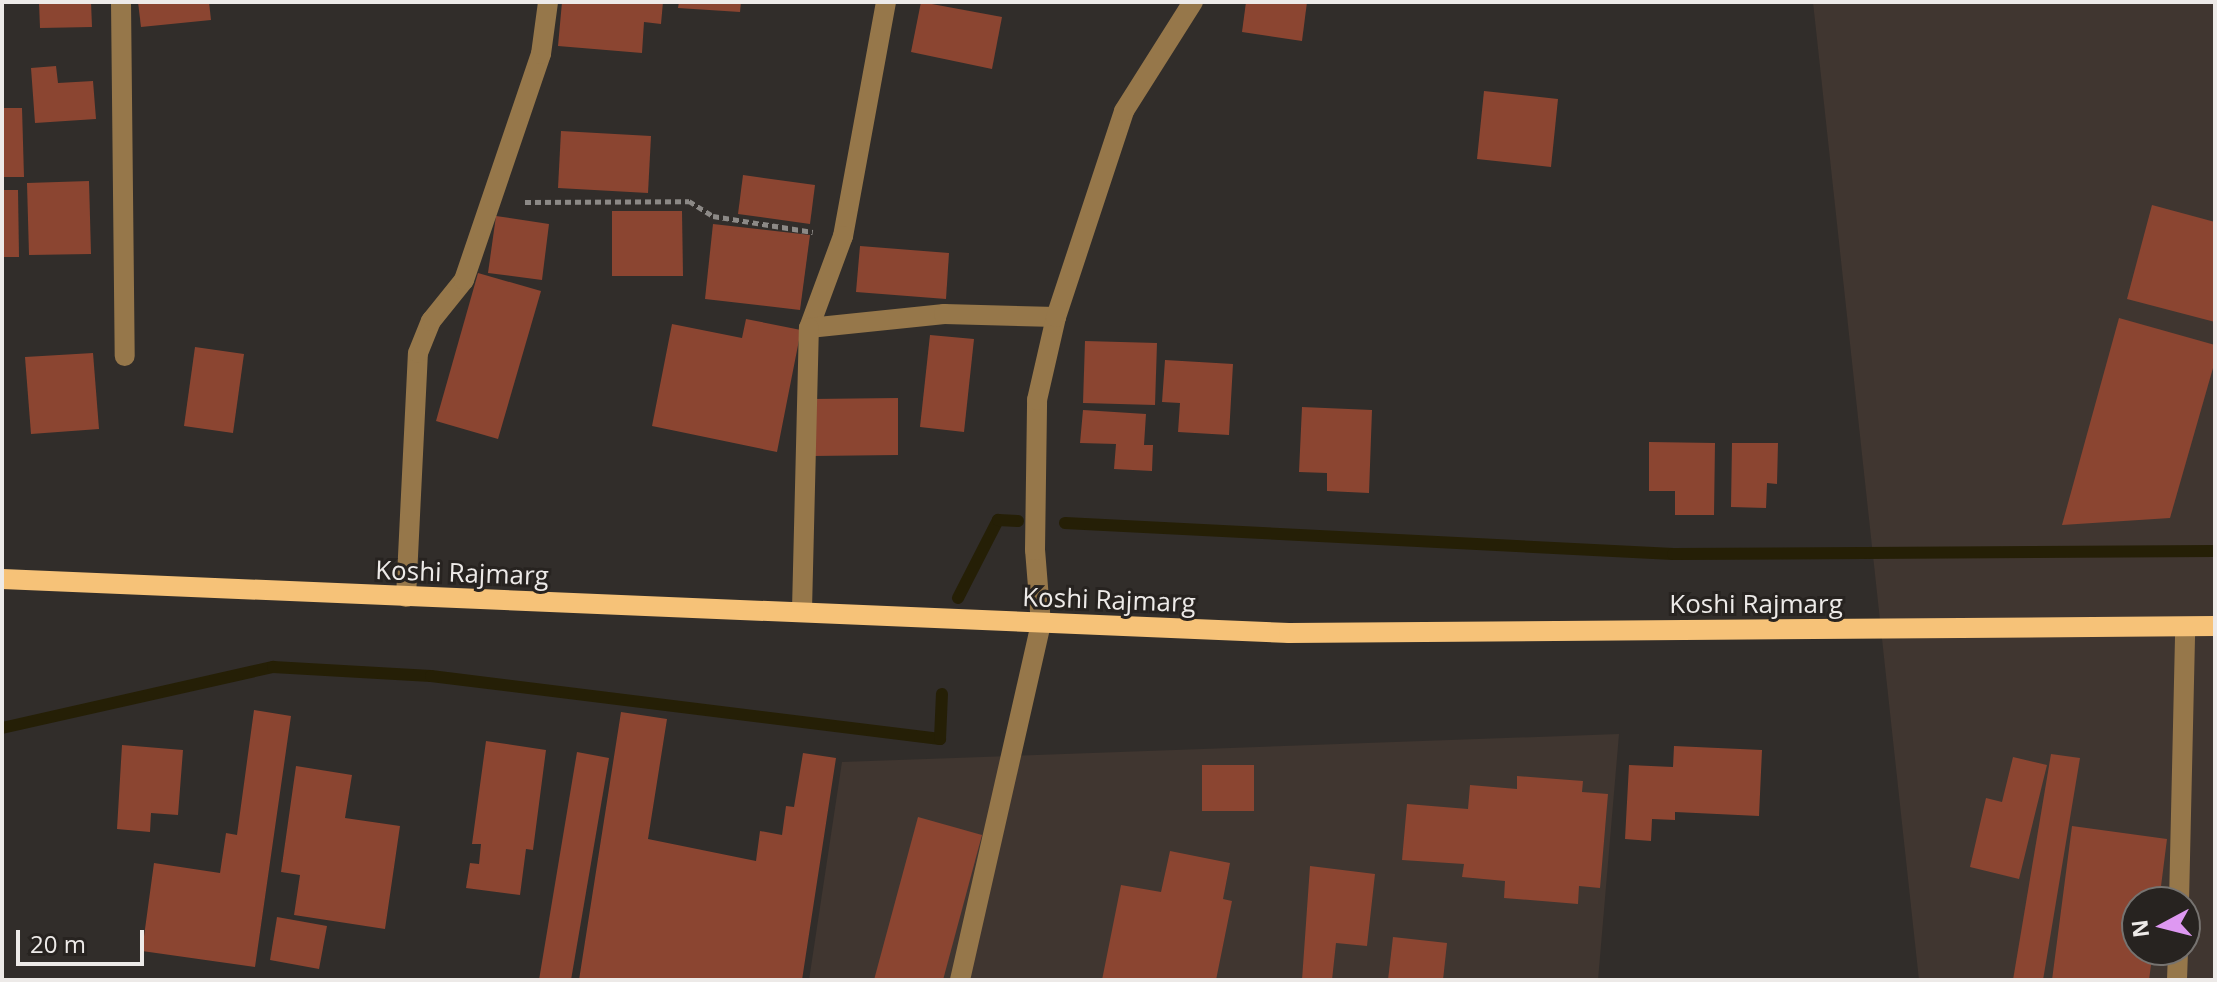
<!DOCTYPE html>
<style>
body{margin:0}
#map{position:relative;width:2217px;height:982px;overflow:hidden;background:#312d2a;font-family:"Open Sans",sans-serif}
div>[style]{position:absolute}
.built>*{inset:0;background:#403630}
.stream>*{height:12px;margin:-6px;padding:0 6px;transform-origin:6px;border-radius:6px;background:#251f06}
.building>*{inset:0;background:#8b4531}
.path>*{height:5px;margin-top:-2.5px;transform-origin:0;background:repeating-linear-gradient(90deg,#8c8986 0 6px,transparent 0 10px)}
.minor>*{height:20px;margin:-10px;padding:0 10px;transform-origin:10px;border-radius:10px;background:#96774a}
.major>*{height:20px;margin:-10px;padding:0 10px;transform-origin:10px;border-radius:10px;background:#f6c278}
span{translate:-50% -50%;white-space:nowrap;text-align:center;line-height:1.15;-webkit-text-stroke:6px #272320;paint-order:stroke}
.street-label{font-size:26px;color:#edeae8}
.frame{position:absolute;inset:0;border:4px solid #edeae8;pointer-events:none}
.north{position:absolute;left:2121px;top:886px;width:80px;height:80px;box-sizing:border-box;background:#272320;border:2px solid #767370;border-radius:50%;rotate:263deg;font-size:22px;font-weight:700;line-height:32px;text-align:center;color:#edeae8}
.north::after{content:'';display:block;margin:auto;width:28px;height:36px;background:#de98f2;clip-path:polygon(50% 0,100% 100%,50% 72%,0 100%)}
.scale{position:absolute;left:16px;top:930px;width:128px;height:36px;box-sizing:border-box;border:4px solid #edeae8;border-top:0;padding-left:10px;font-size:24px;line-height:28px;white-space:nowrap;color:#edeae8;-webkit-text-stroke:6px #272320;paint-order:stroke}
</style>
<div id="map">
<div class="built">
<i style="clip-path:polygon(evenodd,1813px 2px,2215px 2px,2215px 980px,1919px 980px,1813px 2px,2137px 902px,2185px 902px,2185px 950px,2137px 950px,2137px 902px)"></i>
<i style="clip-path:polygon(1619px 734px,1598px 980px,809px 980px,842px 762px)"></i>
</div>
<div class="stream">
<i style="left:1065px;top:523px;width:609px;rotate:2.92deg"></i>
<i style="left:1673px;top:554px;width:542px;rotate:-0.32deg"></i>
<i style="left:958px;top:598px;width:88px;rotate:-62.9deg"></i>
<i style="left:998px;top:520px;width:20px;rotate:3deg"></i>
<i style="left:2px;top:728px;width:278px;rotate:-12.7deg"></i>
<i style="left:273px;top:667px;width:158px;rotate:3.3deg"></i>
<i style="left:431px;top:676px;width:513px;rotate:7.06deg"></i>
<i style="left:940px;top:739px;width:45px;rotate:-87.5deg"></i>
</div>
<div class="building">
<i style="clip-path:polygon(39px 2px,91px 2px,92px 27px,40px 28px)"></i>
<i style="clip-path:polygon(138px 2px,209px 2px,211px 20px,141px 27px)"></i>
<i style="clip-path:polygon(562px 2px,663px 2px,661px 24px,644px 22px,642px 53px,558px 46px)"></i>
<i style="clip-path:polygon(679px 2px,741px 2px,740px 12px,678px 8px)"></i>
<i style="clip-path:polygon(921px 2px,1002px 17px,992px 69px,911px 52px)"></i>
<i style="clip-path:polygon(1246px 2px,1307px 2px,1302px 41px,1242px 32px)"></i>
<i style="clip-path:polygon(56px 66px,58px 83px,93px 81px,96px 119px,35px 123px,31px 68px)"></i>
<i style="clip-path:polygon(1484px 91px,1558px 99px,1551px 167px,1477px 159px)"></i>
<i style="clip-path:polygon(2px 108px,22px 108px,24px 177px,2px 177px)"></i>
<i style="clip-path:polygon(561px 131px,651px 136px,648px 193px,558px 188px)"></i>
<i style="clip-path:polygon(743px 175px,815px 185px,810px 224px,738px 214px)"></i>
<i style="clip-path:polygon(89px 181px,91px 254px,29px 255px,27px 183px)"></i>
<i style="clip-path:polygon(2px 190px,18px 190px,19px 257px,2px 257px)"></i>
<i style="clip-path:polygon(2152px 205px,2215px 222px,2215px 322px,2127px 299px)"></i>
<i style="clip-path:polygon(612px 211px,682px 211px,683px 276px,612px 276px)"></i>
<i style="clip-path:polygon(496px 216px,549px 224px,542px 280px,488px 273px)"></i>
<i style="clip-path:polygon(713px 224px,810px 235px,800px 310px,705px 299px)"></i>
<i style="clip-path:polygon(860px 246px,949px 253px,946px 299px,856px 292px)"></i>
<i style="clip-path:polygon(478px 273px,541px 291px,498px 439px,436px 421px)"></i>
<i style="clip-path:polygon(2119px 318px,2215px 345px,2215px 361px,2170px 518px,2062px 525px)"></i>
<i style="clip-path:polygon(746px 319px,801px 330px,777px 452px,652px 426px,672px 324px,742px 338px)"></i>
<i style="clip-path:polygon(930px 335px,974px 339px,964px 432px,920px 427px)"></i>
<i style="clip-path:polygon(1085px 341px,1157px 343px,1155px 405px,1083px 403px)"></i>
<i style="clip-path:polygon(195px 347px,244px 354px,233px 433px,184px 426px)"></i>
<i style="clip-path:polygon(93px 353px,99px 429px,31px 434px,25px 357px)"></i>
<i style="clip-path:polygon(1165px 360px,1233px 364px,1229px 435px,1178px 432px,1180px 403px,1162px 402px)"></i>
<i style="clip-path:polygon(898px 398px,898px 455px,813px 456px,812px 399px)"></i>
<i style="clip-path:polygon(1302px 407px,1372px 410px,1369px 493px,1327px 491px,1327px 473px,1299px 472px)"></i>
<i style="clip-path:polygon(1083px 410px,1146px 414px,1144px 445px,1153px 445px,1152px 471px,1114px 469px,1116px 444px,1080px 443px)"></i>
<i style="clip-path:polygon(1649px 442px,1715px 443px,1714px 515px,1675px 515px,1675px 491px,1649px 491px)"></i>
<i style="clip-path:polygon(1732px 443px,1778px 443px,1777px 484px,1767px 483px,1766px 508px,1731px 507px)"></i>
<i style="clip-path:polygon(254px 710px,291px 716px,255px 967px,142px 951px,154px 863px,220px 873px,226px 833px,237px 835px)"></i>
<i style="clip-path:polygon(621px 712px,667px 719px,648px 839px,756px 861px,760px 831px,782px 835px,786px 806px,794px 807px,803px 753px,836px 758px,802px 980px,579px 980px)"></i>
<i style="clip-path:polygon(486px 741px,546px 750px,533px 850px,526px 849px,520px 895px,466px 888px,470px 863px,479px 864px,481px 844px,472px 844px)"></i>
<i style="clip-path:polygon(122px 745px,183px 750px,178px 815px,151px 813px,150px 832px,117px 829px)"></i>
<i style="clip-path:polygon(1674px 746px,1762px 750px,1759px 816px,1675px 812px,1675px 820px,1652px 819px,1651px 841px,1625px 839px,1629px 765px,1673px 767px)"></i>
<i style="clip-path:polygon(577px 752px,609px 758px,571px 980px,539px 980px)"></i>
<i style="clip-path:polygon(2051px 754px,2080px 758px,2043px 980px,2013px 980px)"></i>
<i style="clip-path:polygon(2013px 757px,2047px 765px,2019px 879px,1970px 867px,1986px 798px,2002px 802px)"></i>
<i style="clip-path:polygon(1202px 765px,1254px 765px,1254px 811px,1202px 811px)"></i>
<i style="clip-path:polygon(296px 766px,352px 775px,345px 818px,400px 826px,385px 929px,294px 915px,300px 875px,281px 872px)"></i>
<i style="clip-path:polygon(1517px 776px,1583px 781px,1582px 792px,1608px 794px,1600px 888px,1579px 886px,1578px 904px,1504px 898px,1505px 881px,1462px 877px,1464px 864px,1402px 860px,1407px 804px,1468px 809px,1470px 785px,1517px 789px)"></i>
<i style="clip-path:polygon(918px 817px,982px 835px,943px 980px,874px 980px)"></i>
<i style="clip-path:polygon(2072px 826px,2167px 839px,2159px 902px,2137px 902px,2137px 950px,2153px 950px,2149px 980px,2052px 980px)"></i>
<i style="clip-path:polygon(1170px 851px,1230px 863px,1223px 899px,1232px 901px,1216px 980px,1102px 980px,1121px 885px,1161px 892px)"></i>
<i style="clip-path:polygon(1310px 866px,1375px 874px,1367px 946px,1336px 943px,1332px 980px,1302px 980px)"></i>
<i style="clip-path:polygon(277px 917px,327px 926px,319px 969px,270px 960px)"></i>
<i style="clip-path:polygon(1393px 937px,1447px 943px,1443px 980px,1388px 980px)"></i>
</div>
<div class="path">
<i style="left:525px;top:202px;width:164px;rotate:-0.3deg"></i>
<i style="left:689px;top:201px;width:28px;rotate:32deg"></i>
<i style="left:713px;top:216px;width:101px;rotate:9.1deg"></i>
</div>
<div class="minor">
<i style="left:121px;top:2px;width:354px;rotate:89.4deg"></i>
<i style="left:886px;top:2px;width:238px;rotate:100.4deg"></i>
<i style="left:843px;top:236px;width:98px;rotate:110.3deg"></i>
<i style="left:809px;top:328px;width:136px;rotate:-5.9deg"></i>
<i style="left:944px;top:314px;width:112px;rotate:1.5deg"></i>
<i style="left:406px;top:597px;width:244px;rotate:-87.2deg"></i>
<i style="left:418px;top:353px;width:35px;rotate:-68deg"></i>
<i style="left:431px;top:321px;width:53px;rotate:-51.2deg"></i>
<i style="left:464px;top:280px;width:239px;rotate:-71.2deg"></i>
<i style="left:541px;top:54px;width:52px;rotate:-82.3deg"></i>
<i style="left:802px;top:610px;width:282px;rotate:-88.6deg"></i>
<i style="left:2179px;top:902px;width:274px;rotate:-88.7deg"></i>
<i style="left:960px;top:980px;width:365px;rotate:-77.2deg"></i>
<i style="left:1041px;top:624px;width:74px;rotate:-94.6deg"></i>
<i style="left:1035px;top:550px;width:150px;rotate:-89.2deg"></i>
<i style="left:1037px;top:400px;width:85px;rotate:-77.1deg"></i>
<i style="left:1056px;top:317px;width:217px;rotate:-71.7deg"></i>
<i style="left:1124px;top:111px;width:129px;rotate:-57.7deg"></i>
<i style="left:2177px;top:980px;width:30px;rotate:-88deg"></i>
</div>
<div class="major">
<i style="left:2px;top:579px;width:1288px;rotate:2.4deg"></i>
<i style="left:1289px;top:633px;width:926px;rotate:-0.43deg"></i>
</div>
<div class="street-label">
<span style="left:462px;top:573px;rotate:2deg">Koshi Rajmarg</span>
<span style="left:1109px;top:600px;rotate:2deg">Koshi Rajmarg</span>
<span style="left:1756px;top:604px">Koshi Rajmarg</span>
</div>
<div class="frame"></div>
<div class="north">N</div>
<div class="scale">20 m</div>
</div>
